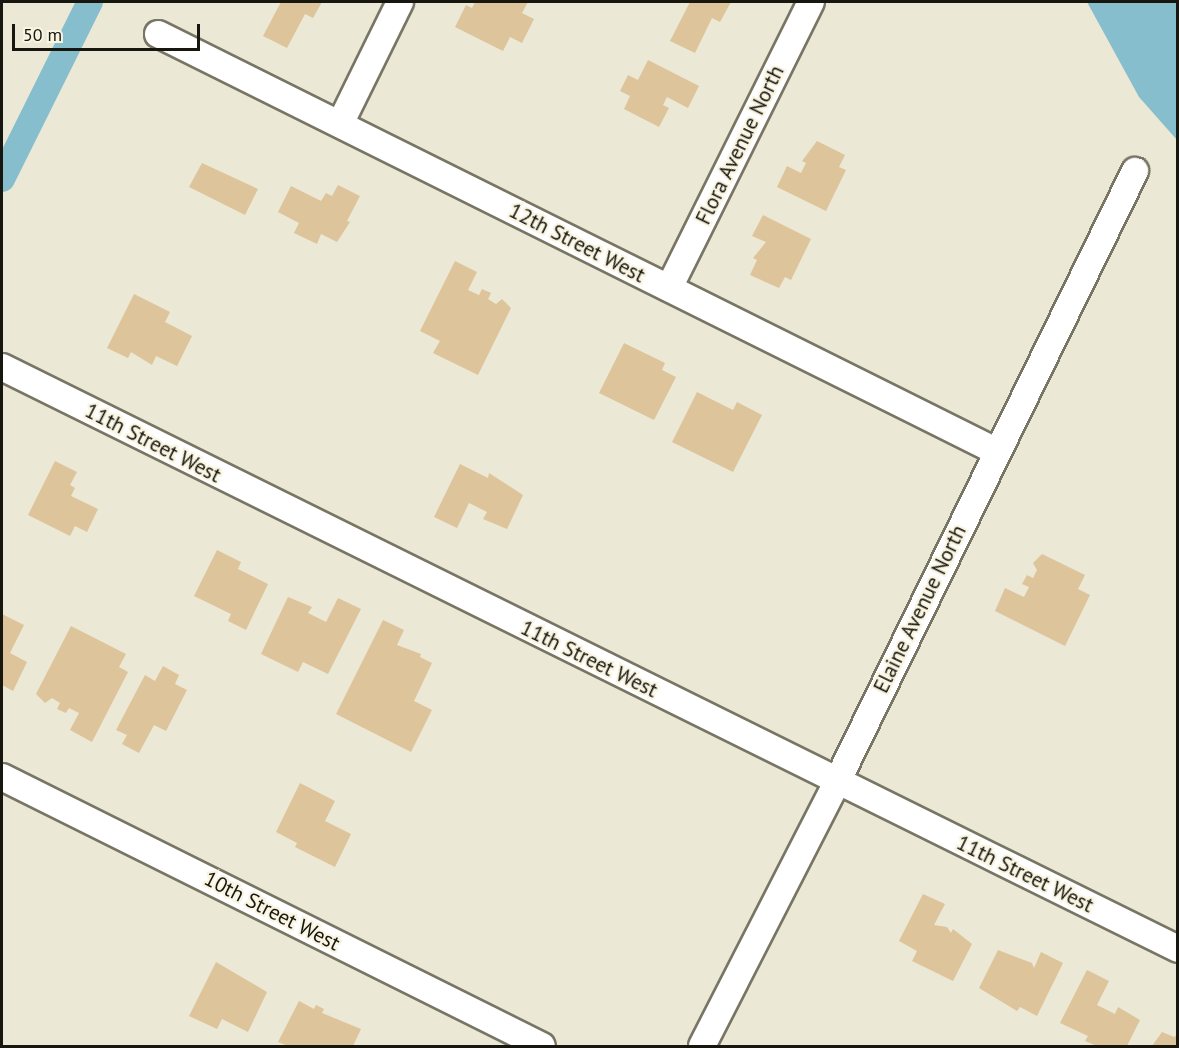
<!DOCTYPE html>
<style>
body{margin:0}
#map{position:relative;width:1179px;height:1048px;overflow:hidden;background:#ebe8d5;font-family:"PT Sans",sans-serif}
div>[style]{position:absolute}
.water>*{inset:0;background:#87becd}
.canal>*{height:26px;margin:-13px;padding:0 13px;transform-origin:13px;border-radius:13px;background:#87becd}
.building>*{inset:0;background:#ddc49b}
.roads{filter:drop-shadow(2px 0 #787564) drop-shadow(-2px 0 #787564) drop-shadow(0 2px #787564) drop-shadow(0 -2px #787564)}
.street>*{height:26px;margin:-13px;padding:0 13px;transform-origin:13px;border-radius:13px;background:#fff}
span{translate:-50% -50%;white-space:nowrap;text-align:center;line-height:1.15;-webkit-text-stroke:4.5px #f9f5e2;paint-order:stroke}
.street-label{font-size:21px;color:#17160f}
.frame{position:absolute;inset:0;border:3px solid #17160f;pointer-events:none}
.scale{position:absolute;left:12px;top:24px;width:188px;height:27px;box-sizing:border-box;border:3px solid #17160f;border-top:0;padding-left:8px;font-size:18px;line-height:21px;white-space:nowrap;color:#17160f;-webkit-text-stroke:4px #f9f5e2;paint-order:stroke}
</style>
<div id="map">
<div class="water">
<i style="clip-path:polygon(1087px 2px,1177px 2px,1177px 140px,1139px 97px)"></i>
</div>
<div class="canal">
<i style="left:2px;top:179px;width:198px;rotate:-63.6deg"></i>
</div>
<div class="building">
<i style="clip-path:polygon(281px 2px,322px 2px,313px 18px,305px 14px,287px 48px,263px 36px)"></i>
<i style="clip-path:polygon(475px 2px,528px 2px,522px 13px,534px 19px,522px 43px,510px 37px,503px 51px,455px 27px,466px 5px,472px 8px)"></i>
<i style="clip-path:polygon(690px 2px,731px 2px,720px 22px,712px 18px,695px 53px,670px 41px)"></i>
<i style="clip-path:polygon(648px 60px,699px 86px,688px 108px,667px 97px,663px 105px,669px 108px,659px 127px,624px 109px,630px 96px,620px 91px,628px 75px,638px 80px)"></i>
<i style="clip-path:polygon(817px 141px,845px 155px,839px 167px,846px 170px,826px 211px,777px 187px,787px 166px,801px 173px,806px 163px,802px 161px)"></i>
<i style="clip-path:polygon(202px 163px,258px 189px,245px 215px,189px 187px)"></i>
<i style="clip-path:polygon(338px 185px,360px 196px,347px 221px,350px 222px,337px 242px,321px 234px,317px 244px,294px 233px,299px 223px,278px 212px,291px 186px,321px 201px,326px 193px,332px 196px)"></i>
<i style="clip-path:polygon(763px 215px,811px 239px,791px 280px,785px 277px,779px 288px,750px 275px,757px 260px,753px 258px,766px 242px,752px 236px)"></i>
<i style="clip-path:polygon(455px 261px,477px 272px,468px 290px,479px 295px,482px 289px,491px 293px,488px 299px,496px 304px,502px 299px,511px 308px,478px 375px,433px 353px,440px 341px,420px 331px)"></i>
<i style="clip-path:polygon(134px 294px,170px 312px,165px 322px,192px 336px,177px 366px,156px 356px,152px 365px,131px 352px,128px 358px,107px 348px)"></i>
<i style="clip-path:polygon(624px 343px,665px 363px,662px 370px,676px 377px,654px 420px,599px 393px)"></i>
<i style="clip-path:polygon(697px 392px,733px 410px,737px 402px,762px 415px,733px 472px,672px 442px)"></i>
<i style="clip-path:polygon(55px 461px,77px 472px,70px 485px,75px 488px,71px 496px,98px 509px,87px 532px,75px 526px,70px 536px,28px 515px)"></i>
<i style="clip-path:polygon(460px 464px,488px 478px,489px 473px,523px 495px,507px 529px,483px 519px,487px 512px,469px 503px,457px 528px,434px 517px)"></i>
<i style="clip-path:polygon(217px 550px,241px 562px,238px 569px,268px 584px,246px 630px,228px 621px,231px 614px,194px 596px)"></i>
<i style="clip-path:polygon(1042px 554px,1085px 575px,1078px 589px,1090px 595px,1065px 646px,995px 611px,1005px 588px,1024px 597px,1029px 587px,1022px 584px,1027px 575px,1033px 578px,1037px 570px,1033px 563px)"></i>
<i style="clip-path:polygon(288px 597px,312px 607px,308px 613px,326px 622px,338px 598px,361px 609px,328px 674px,303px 662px,298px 672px,261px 654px)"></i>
<i style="clip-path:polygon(2px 614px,24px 625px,10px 653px,27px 662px,13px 691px,2px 685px)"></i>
<i style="clip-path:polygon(383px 620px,404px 630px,397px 645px,421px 654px,420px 657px,432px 663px,414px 701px,432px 710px,411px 752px,336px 714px)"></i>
<i style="clip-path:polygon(71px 626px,126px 654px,119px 667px,128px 672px,92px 742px,70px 730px,79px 713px,69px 708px,66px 713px,57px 709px,60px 703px,52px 698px,45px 703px,36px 694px)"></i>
<i style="clip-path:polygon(163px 666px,179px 675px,175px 684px,187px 690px,166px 731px,154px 725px,139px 753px,122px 744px,127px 735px,116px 730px,145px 675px,155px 681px)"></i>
<i style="clip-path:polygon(300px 783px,335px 801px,325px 821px,351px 834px,335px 867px,295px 847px,297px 843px,276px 832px)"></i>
<i style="clip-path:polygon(923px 894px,945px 904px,934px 925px,947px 927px,951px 933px,953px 929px,972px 944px,953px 981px,912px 961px,917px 951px,899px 941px)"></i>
<i style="clip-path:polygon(998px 950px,1032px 963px,1034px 968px,1041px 952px,1063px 963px,1037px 1016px,1020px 1007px,1017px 1011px,979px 988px)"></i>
<i style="clip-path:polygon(216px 962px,267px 992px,248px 1032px,222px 1019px,217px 1029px,189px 1016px)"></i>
<i style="clip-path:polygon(1087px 970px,1109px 981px,1097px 1005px,1115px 1014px,1118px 1007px,1140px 1020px,1127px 1046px,1097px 1046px,1085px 1041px,1088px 1036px,1060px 1023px)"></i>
<i style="clip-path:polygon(299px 1001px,314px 1009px,316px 1005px,324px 1009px,322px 1013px,361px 1029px,353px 1046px,288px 1046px,278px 1042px)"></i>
<i style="clip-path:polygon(1162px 1032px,1174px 1037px,1178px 1034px,1178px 1046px,1152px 1046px)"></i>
</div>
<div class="roads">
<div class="street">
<i style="left:158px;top:34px;width:936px;rotate:26.46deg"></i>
<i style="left:340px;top:124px;width:136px;rotate:-63.8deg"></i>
<i style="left:669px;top:288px;width:319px;rotate:-63.6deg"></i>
<i style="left:2px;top:367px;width:1312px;rotate:26.33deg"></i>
<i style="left:2px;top:777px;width:603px;rotate:26.48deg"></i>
<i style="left:702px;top:1046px;width:297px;rotate:-62.9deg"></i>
<i style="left:837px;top:782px;width:680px;rotate:-64deg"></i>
</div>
</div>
<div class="street-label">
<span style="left:740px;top:145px;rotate:-64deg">Flora Avenue North</span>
<span style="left:577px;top:243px;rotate:27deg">12th Street West</span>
<span style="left:153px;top:443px;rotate:27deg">11th Street West</span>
<span style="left:920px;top:609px;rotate:-64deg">Elaine Avenue North</span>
<span style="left:589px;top:659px;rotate:26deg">11th Street West</span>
<span style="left:1025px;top:874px;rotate:26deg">11th Street West</span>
<span style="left:272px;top:911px;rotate:27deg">10th Street West</span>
</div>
<div class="frame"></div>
<div class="scale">50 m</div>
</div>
